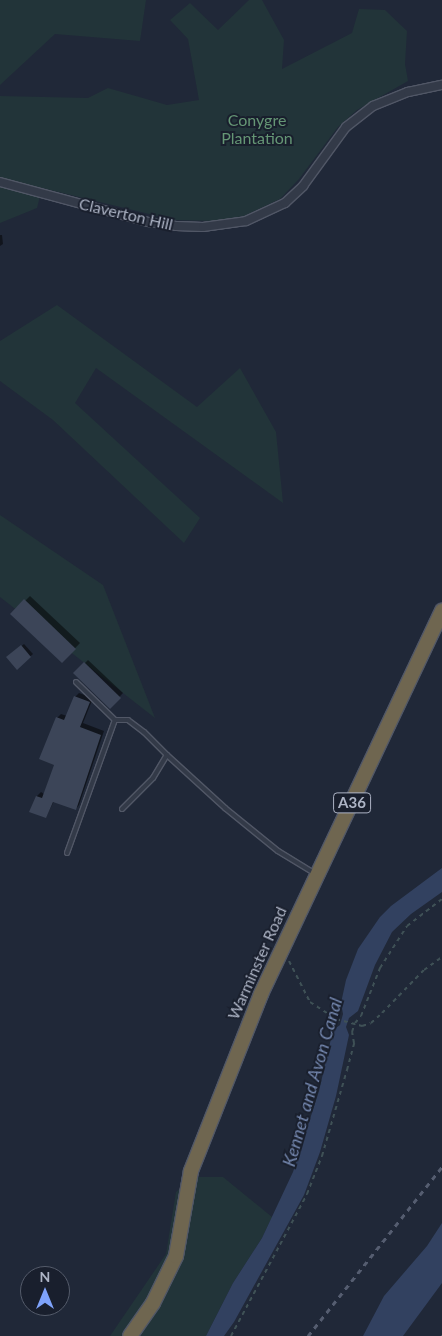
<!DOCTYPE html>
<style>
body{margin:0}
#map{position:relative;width:442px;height:1336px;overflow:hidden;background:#202838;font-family:Lato,sans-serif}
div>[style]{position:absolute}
.green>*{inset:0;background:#223439}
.water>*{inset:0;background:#324160}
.shadow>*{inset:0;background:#0007}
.building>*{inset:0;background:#3c4558}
.path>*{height:2px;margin-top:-1px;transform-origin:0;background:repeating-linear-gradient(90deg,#3f5156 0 4px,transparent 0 8px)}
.roads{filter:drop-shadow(1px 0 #515766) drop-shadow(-1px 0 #515766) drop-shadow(0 1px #515766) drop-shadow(0 -1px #515766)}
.lane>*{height:4px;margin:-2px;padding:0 2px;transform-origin:2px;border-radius:2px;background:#333a48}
.street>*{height:8px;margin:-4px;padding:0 4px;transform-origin:4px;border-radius:4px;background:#333a48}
.highway>*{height:14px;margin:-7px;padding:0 7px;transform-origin:7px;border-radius:7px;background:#6f6650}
.rail>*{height:3px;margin-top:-1.5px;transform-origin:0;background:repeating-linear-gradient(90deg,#555d70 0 5px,transparent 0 10px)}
span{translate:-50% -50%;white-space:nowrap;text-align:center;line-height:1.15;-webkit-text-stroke:4px #191f2d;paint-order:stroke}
.shield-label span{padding:1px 4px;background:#191f2d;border:1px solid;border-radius:4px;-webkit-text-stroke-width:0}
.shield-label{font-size:15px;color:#adb4c5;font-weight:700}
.park-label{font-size:16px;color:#659675}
.street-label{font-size:16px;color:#adb4c5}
.water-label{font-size:18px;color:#7487ae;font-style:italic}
.north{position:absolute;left:20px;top:1266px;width:50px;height:50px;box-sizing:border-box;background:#191f2d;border:1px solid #545b6a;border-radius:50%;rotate:0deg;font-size:14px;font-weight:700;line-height:20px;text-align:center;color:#adb4c5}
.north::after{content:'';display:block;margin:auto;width:18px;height:22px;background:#7ea2fa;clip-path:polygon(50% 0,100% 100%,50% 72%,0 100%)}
</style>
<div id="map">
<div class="green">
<i style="clip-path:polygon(0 0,146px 0,140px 41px,55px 34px,0 85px)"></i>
<i style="clip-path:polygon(249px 0,262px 0,284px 40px,282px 69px,352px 33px,359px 9px,385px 10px,407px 31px,405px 64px,408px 81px,357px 110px,338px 127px,299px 179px,280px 199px,244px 216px,214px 221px,174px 220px,42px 188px,37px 208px,0 223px,0 96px,88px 98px,108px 88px,167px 105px,199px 100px,188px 39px,170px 20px,190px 3px,218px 30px)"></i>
<i style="clip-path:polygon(57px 305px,197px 407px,240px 368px,276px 432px,283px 503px,96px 368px,75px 403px,200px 518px,184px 543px,53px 420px,0 381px,0 341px)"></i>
<i style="clip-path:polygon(0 515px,103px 585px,155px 718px,0 597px)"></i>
<i style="clip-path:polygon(193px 1177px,223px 1177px,272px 1217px,262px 1238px,233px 1283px,206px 1336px,110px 1336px,166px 1254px,176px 1192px)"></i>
</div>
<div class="water">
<i style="clip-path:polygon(442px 868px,442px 892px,411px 914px,392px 932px,375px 965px,358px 1011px,349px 1018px,346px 1027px,349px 1035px,336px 1096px,320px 1152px,304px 1195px,234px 1322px,224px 1336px,206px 1336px,233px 1283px,262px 1238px,293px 1172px,319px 1091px,333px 1030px,340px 1025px,343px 1014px,341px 1003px,346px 980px,358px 949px,380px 917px,391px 906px)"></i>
<i style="clip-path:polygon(442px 1223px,442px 1283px,403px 1336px,363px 1336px,384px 1296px,427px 1246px)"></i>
</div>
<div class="shadow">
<i style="clip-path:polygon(0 235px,2px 235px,3px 244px,0 246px)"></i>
<i style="clip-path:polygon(30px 596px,80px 643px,62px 662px,12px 614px)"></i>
<i style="clip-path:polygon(24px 644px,33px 654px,17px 668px,8px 657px)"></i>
<i style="clip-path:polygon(88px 660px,123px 693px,110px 707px,75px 673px)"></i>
<i style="clip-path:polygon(79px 693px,93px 698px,83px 723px,104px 731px,79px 805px,76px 809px,54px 801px,46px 817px,31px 811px,37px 796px,41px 792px,44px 794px,55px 765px,57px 718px,61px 714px,67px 716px,75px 697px)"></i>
</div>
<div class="building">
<i style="clip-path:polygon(24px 599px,76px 649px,62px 663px,10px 614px)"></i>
<i style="clip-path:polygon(21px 645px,31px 657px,17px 670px,6px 657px)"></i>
<i style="clip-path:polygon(84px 662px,121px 698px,110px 709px,73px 673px)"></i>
<i style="clip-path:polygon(74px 696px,90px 702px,80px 727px,101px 735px,76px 810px,53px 802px,46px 818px,29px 812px,36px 796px,42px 798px,54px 765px,39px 759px,56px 717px,64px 720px)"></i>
</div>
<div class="path">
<i style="left:289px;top:961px;width:46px;rotate:62.9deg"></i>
<i style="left:310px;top:1002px;width:31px;rotate:33deg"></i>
<i style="left:336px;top:1019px;width:27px;rotate:15deg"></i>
<i style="left:362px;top:1026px;width:9px;rotate:-18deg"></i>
<i style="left:371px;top:1023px;width:15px;rotate:-42deg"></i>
<i style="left:382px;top:1013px;width:60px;rotate:-45.7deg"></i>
<i style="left:424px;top:970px;width:22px;rotate:-36deg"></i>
<i style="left:231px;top:1336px;width:161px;rotate:-61.8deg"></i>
<i style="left:307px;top:1194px;width:41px;rotate:-68.5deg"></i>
<i style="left:322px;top:1156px;width:90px;rotate:-73.8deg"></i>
<i style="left:347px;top:1070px;width:28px;rotate:-75deg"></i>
<i style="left:354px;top:1043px;width:11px;rotate:-100deg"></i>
<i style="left:352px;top:1032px;width:9px;rotate:-72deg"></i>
<i style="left:355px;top:1023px;width:9px;rotate:-49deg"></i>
<i style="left:361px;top:1016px;width:52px;rotate:-68.4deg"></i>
<i style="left:380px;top:968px;width:50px;rotate:-57.3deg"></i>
<i style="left:407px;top:926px;width:44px;rotate:-37.6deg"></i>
<i style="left:442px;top:1336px;width:1px;rotate:-90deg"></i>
</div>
<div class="roads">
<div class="lane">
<i style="left:76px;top:682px;width:54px;rotate:44.3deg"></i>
<i style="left:115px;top:720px;width:13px"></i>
<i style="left:128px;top:720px;width:20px;rotate:37deg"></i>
<i style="left:144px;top:732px;width:33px;rotate:45deg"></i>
<i style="left:167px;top:755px;width:79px;rotate:42.4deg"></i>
<i style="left:225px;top:808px;width:68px;rotate:39.1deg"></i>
<i style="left:278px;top:851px;width:42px;rotate:31.4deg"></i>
<i style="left:122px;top:809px;width:44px;rotate:-45deg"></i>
<i style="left:153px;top:778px;width:27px;rotate:-59deg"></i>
<i style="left:67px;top:853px;width:141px;rotate:-70.2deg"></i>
</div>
<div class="street">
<i style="left:0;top:182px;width:153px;rotate:15.1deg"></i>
<i style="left:148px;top:222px;width:28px;rotate:8deg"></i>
<i style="left:176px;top:226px;width:27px;rotate:2deg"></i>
<i style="left:203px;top:227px;width:43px;rotate:-7.9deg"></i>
<i style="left:246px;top:221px;width:43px;rotate:-24.8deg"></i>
<i style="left:285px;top:203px;width:25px;rotate:-43deg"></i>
<i style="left:303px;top:186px;width:73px;rotate:-53.9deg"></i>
<i style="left:346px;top:127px;width:34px;rotate:-38deg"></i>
<i style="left:373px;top:106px;width:38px;rotate:-22deg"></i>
<i style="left:408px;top:92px;width:35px;rotate:-12deg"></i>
</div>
<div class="highway">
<i style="left:130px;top:1336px;width:40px;rotate:-55.1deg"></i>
<i style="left:153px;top:1303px;width:52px;rotate:-63.9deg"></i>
<i style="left:176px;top:1256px;width:86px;rotate:-80deg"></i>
<i style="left:191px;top:1171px;width:190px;rotate:-68.4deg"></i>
<i style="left:261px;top:994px;width:424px;rotate:-64.7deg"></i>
</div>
</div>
<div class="rail">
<i style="left:308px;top:1336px;width:216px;rotate:-51.6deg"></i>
</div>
<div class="shield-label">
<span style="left:352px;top:803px">A36</span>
</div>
<div class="park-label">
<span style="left:257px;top:129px">Conygre<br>Plantation</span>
</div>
<div class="street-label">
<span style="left:126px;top:214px;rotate:13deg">Claverton Hill</span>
<span style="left:257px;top:963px;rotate:-66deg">Warminster Road</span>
</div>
<div class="water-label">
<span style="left:312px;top:1082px;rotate:-74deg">Kennet and Avon Canal</span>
</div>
<div class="north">N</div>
</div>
